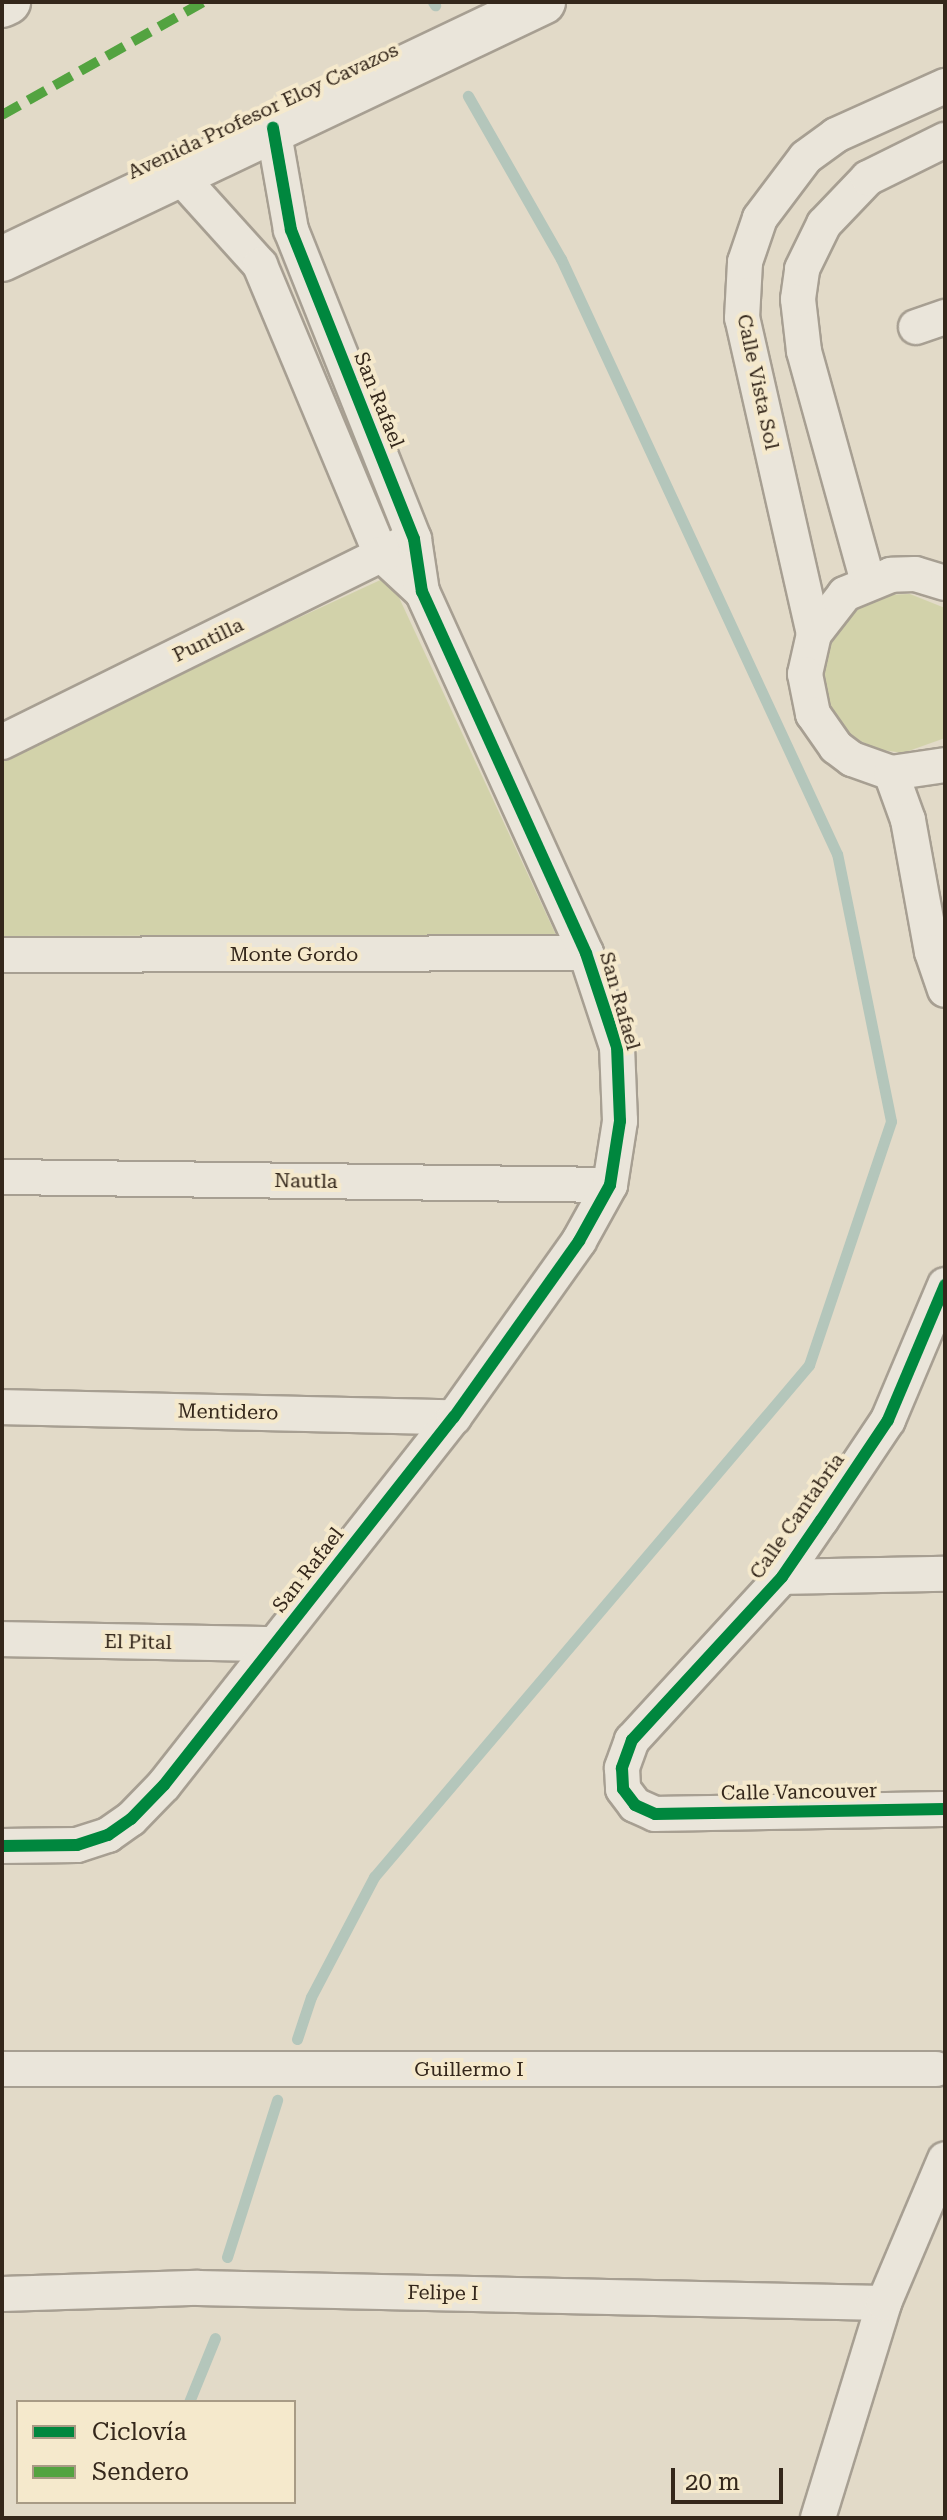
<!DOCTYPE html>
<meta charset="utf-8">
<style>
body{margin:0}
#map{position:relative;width:947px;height:2520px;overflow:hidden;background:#e2dac8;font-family:"Roboto Serif",serif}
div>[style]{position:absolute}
.green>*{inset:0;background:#d2d2aa}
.stream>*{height:11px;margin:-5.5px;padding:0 5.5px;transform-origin:5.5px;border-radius:5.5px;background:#b4c6bb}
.roads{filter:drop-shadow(2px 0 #a79f92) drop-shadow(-2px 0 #a79f92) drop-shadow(0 2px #a79f92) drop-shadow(0 -2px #a79f92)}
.minor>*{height:34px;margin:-17px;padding:0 17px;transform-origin:17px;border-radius:17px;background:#eae5da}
.secondary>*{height:44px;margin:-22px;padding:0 22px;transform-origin:22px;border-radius:22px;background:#eae5da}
.quiet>*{height:10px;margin-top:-5px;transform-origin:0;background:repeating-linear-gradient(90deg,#53a340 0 20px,transparent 0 30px)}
.cycleway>*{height:12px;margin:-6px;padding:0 6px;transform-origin:6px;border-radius:6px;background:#00873e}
span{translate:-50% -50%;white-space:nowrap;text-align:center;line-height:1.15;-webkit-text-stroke:8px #f5e9cc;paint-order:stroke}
.street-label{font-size:20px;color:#34271b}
.frame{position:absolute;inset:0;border:4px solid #34271b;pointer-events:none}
.legend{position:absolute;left:16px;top:2400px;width:280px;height:104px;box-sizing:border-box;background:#f5e9cc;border:2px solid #a89b85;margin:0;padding:10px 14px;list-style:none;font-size:24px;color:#34271b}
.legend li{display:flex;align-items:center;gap:16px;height:40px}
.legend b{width:40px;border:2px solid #a89b85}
.scale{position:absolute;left:671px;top:2468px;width:112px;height:36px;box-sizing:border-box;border:4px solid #34271b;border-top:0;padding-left:10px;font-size:24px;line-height:28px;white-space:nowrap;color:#34271b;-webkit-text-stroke:6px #f5e9cc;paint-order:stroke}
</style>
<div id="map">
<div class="green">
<i style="clip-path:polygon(389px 576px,556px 935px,2px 936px,2px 755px)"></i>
<i style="clip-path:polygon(910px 594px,945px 608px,945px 738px,903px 753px,876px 749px,853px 737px,834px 717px,823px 693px,821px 667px,827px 643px,860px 604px,884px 595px)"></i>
</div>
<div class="stream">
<i style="left:433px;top:2px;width:4px;rotate:56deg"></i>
<i style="left:297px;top:2039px;width:44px;rotate:-71.6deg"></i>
<i style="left:311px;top:1997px;width:136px;rotate:-62.3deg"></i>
<i style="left:374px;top:1877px;width:672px;rotate:-49.65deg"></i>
<i style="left:809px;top:1365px;width:257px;rotate:-71.4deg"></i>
<i style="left:891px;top:1121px;width:272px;rotate:-101.4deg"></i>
<i style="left:837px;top:854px;width:656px;rotate:-114.88deg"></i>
<i style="left:561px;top:259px;width:188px;rotate:-119.7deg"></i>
<i style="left:227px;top:2257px;width:165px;rotate:-72.3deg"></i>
<i style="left:189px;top:2402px;width:69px;rotate:-67.9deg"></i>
</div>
<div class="roads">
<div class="minor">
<i style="left:177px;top:173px;width:124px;rotate:47.9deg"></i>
<i style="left:260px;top:265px;width:313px;rotate:67.3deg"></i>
<i style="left:381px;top:554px;width:56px;rotate:42.8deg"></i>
<i style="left:916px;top:327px;width:31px;rotate:-19deg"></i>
<i style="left:868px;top:582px;width:240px;rotate:-105.5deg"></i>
<i style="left:804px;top:351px;width:52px;rotate:-96.6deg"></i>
<i style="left:798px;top:299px;width:30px;rotate:-82deg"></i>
<i style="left:802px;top:269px;width:50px;rotate:-63.9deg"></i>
<i style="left:824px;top:224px;width:64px;rotate:-46.3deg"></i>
<i style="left:868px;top:178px;width:86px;rotate:-26.3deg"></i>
<i style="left:945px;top:583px;width:31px;rotate:-163deg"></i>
<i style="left:915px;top:574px;width:24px;rotate:178deg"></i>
<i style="left:891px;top:575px;width:50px;rotate:157.6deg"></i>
<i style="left:845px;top:594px;width:51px;rotate:127.8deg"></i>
<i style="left:814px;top:634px;width:41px;rotate:102.7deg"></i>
<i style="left:805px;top:674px;width:41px;rotate:78.7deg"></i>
<i style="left:813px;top:714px;width:40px;rotate:55.1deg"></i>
<i style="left:836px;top:747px;width:20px;rotate:37deg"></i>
<i style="left:852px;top:759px;width:41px;rotate:19.7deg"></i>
<i style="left:891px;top:773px;width:55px;rotate:-8.4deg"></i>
<i style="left:814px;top:634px;width:324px;rotate:-102.8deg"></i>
<i style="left:742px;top:318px;width:56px;rotate:-86.9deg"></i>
<i style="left:745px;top:262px;width:46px;rotate:-71.2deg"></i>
<i style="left:760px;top:218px;width:76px;rotate:-53deg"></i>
<i style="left:806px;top:157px;width:37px;rotate:-36deg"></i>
<i style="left:836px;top:135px;width:120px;rotate:-24.2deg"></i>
<i style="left:2px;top:742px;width:446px;rotate:-26.3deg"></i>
<i style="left:891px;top:773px;width:50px;rotate:70.1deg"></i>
<i style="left:908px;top:820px;width:134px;rotate:79.7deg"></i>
<i style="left:932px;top:952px;width:40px;rotate:71.1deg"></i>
<i style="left:2px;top:955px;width:584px;rotate:-0.2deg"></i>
<i style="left:2px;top:1177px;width:608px;rotate:0.75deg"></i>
<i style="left:945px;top:1285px;width:147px;rotate:112.9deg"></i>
<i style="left:888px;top:1420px;width:120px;rotate:123.8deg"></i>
<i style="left:821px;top:1520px;width:69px;rotate:124.4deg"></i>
<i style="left:782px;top:1577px;width:222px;rotate:132.6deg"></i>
<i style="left:632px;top:1740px;width:30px;rotate:110deg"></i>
<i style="left:622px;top:1768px;width:21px;rotate:87deg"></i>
<i style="left:623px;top:1789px;width:20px;rotate:53deg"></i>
<i style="left:635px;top:1805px;width:22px;rotate:24deg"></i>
<i style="left:655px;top:1814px;width:290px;rotate:-1deg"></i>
<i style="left:2px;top:1407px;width:452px;rotate:1.3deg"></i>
<i style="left:782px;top:1577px;width:163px;rotate:-1.1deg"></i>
<i style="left:2px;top:1639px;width:272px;rotate:1.1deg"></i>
<i style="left:2px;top:1846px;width:75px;rotate:-0.8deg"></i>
<i style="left:77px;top:1845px;width:33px;rotate:-18deg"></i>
<i style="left:108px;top:1835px;width:28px;rotate:-35deg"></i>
<i style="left:131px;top:1819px;width:47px;rotate:-45.9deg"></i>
<i style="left:164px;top:1785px;width:469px;rotate:-51.8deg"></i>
<i style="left:454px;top:1417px;width:216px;rotate:-54.6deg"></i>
<i style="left:579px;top:1241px;width:64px;rotate:-61deg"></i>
<i style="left:610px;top:1185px;width:65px;rotate:-81.1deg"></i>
<i style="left:620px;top:1121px;width:74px;rotate:-92.3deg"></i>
<i style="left:617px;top:1047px;width:99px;rotate:-108.3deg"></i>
<i style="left:586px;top:953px;width:397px;rotate:-114.4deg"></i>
<i style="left:422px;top:592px;width:54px;rotate:-98.6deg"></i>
<i style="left:414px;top:539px;width:333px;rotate:-111.7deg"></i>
<i style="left:291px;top:230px;width:104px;rotate:-100deg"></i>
<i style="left:2px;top:2069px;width:934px"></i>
<i style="left:2px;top:2294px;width:196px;rotate:-1.8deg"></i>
<i style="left:198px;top:2288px;width:686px;rotate:1.25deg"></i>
<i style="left:818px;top:2518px;width:225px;rotate:-72.9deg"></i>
<i style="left:884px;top:2303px;width:156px;rotate:-67deg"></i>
</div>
<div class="secondary">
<i style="left:2px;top:5px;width:7px;rotate:-27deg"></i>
<i style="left:2px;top:259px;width:599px;rotate:-25.41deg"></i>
</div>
</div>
<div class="quiet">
<i style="left:2px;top:115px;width:231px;rotate:-29.3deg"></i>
</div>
<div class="cycleway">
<i style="left:945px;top:1285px;width:147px;rotate:112.9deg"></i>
<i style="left:888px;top:1420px;width:120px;rotate:123.8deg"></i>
<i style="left:821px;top:1520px;width:69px;rotate:124.4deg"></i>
<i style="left:782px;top:1577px;width:222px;rotate:132.6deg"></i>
<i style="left:632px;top:1740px;width:30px;rotate:110deg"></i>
<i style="left:622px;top:1768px;width:21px;rotate:87deg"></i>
<i style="left:623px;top:1789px;width:20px;rotate:53deg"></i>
<i style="left:635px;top:1805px;width:22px;rotate:24deg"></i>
<i style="left:655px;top:1814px;width:290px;rotate:-1deg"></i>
<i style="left:2px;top:1846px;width:75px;rotate:-0.8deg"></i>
<i style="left:77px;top:1845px;width:33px;rotate:-18deg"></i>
<i style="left:108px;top:1835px;width:28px;rotate:-35deg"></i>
<i style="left:131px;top:1819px;width:47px;rotate:-45.9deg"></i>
<i style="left:164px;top:1785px;width:469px;rotate:-51.8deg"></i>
<i style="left:454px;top:1417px;width:216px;rotate:-54.6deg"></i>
<i style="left:579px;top:1241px;width:64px;rotate:-61deg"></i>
<i style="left:610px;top:1185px;width:65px;rotate:-81.1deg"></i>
<i style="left:620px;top:1121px;width:74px;rotate:-92.3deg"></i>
<i style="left:617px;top:1047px;width:99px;rotate:-108.3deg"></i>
<i style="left:586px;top:953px;width:397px;rotate:-114.4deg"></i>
<i style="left:422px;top:592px;width:54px;rotate:-98.6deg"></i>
<i style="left:414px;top:539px;width:333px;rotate:-111.7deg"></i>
<i style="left:291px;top:230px;width:104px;rotate:-100deg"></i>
</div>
<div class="street-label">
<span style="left:263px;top:111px;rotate:-25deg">Avenida Profesor Eloy Cavazos</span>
<span style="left:758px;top:382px;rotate:78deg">Calle Vista Sol</span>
<span style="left:379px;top:400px;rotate:68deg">San Rafael</span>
<span style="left:208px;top:640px;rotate:-26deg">Puntilla</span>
<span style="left:294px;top:954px">Monte Gordo</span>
<span style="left:620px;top:1001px;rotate:74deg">San Rafael</span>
<span style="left:306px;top:1181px;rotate:1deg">Nautla</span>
<span style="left:228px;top:1412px;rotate:1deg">Mentidero</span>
<span style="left:797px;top:1516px;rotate:-55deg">Calle Cantabria</span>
<span style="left:308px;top:1570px;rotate:-52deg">San Rafael</span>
<span style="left:138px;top:1642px;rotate:1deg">El Pital</span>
<span style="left:799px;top:1792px;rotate:-1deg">Calle Vancouver</span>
<span style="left:469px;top:2069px">Guillermo I</span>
<span style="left:443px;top:2293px;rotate:1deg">Felipe I</span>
</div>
<div class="frame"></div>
<ul class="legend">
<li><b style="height:10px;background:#00873e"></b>Ciclovía</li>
<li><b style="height:10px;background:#53a340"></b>Sendero</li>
</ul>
<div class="scale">20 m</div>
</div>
